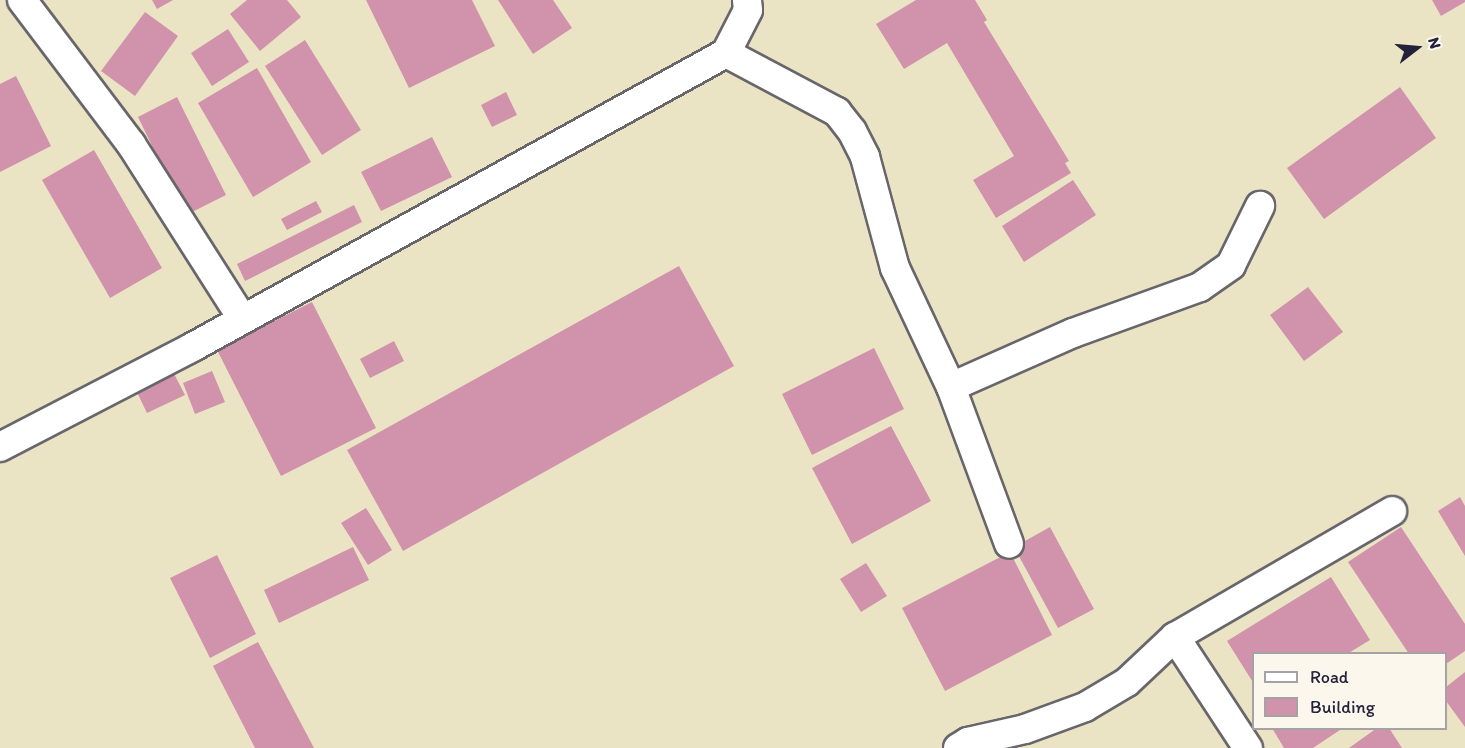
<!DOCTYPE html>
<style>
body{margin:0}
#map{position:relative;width:1465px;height:748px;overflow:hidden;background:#eae4c5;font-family:Itim,sans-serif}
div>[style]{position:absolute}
.building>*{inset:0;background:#d192ab}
.roads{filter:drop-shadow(2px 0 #68666b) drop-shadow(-2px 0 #68666b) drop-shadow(0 2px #68666b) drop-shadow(0 -2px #68666b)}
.street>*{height:28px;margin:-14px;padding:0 14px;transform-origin:14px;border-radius:14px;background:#fff}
span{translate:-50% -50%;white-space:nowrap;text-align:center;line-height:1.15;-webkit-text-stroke:4.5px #fbf7ec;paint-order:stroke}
.legend{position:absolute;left:1252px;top:652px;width:195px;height:78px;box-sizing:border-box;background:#fbf7ec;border:2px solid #a4a2a5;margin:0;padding:8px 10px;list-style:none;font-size:18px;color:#22223b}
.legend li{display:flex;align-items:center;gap:12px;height:30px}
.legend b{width:30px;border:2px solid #a4a2a5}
.north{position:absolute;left:1387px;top:18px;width:60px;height:60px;-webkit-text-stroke:4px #fbf7ec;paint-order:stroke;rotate:74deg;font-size:16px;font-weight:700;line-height:24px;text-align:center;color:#22223b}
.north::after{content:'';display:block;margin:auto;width:21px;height:27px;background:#22223b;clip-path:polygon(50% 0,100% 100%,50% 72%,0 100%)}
</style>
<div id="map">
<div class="building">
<i style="clip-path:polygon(152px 0,173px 0,157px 9px)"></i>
<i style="clip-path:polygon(247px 0,287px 0,301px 17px,260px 51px,230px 14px)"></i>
<i style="clip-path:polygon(366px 0,472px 0,495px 46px,409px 88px)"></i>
<i style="clip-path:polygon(498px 0,553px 0,572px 28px,533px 54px)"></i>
<i style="clip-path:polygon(916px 0,975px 0,987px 20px,984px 22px,1069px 161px,1065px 163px,1071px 173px,996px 218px,973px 180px,1014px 156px,947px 43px,904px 69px,876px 24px)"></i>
<i style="clip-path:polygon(1432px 0,1465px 0,1465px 2px,1441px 16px)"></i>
<i style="clip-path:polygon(145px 12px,178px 36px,135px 96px,101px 71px)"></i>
<i style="clip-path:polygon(228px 29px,249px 62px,212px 86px,191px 53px)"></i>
<i style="clip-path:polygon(305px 40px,361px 130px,322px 155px,265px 66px)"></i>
<i style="clip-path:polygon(257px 68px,311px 162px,253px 197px,198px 103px)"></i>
<i style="clip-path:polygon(16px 76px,51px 146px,0 172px,0 84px)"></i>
<i style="clip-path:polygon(1400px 87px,1436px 138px,1324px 219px,1287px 168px)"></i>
<i style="clip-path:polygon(506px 92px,517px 115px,492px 127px,481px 105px)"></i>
<i style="clip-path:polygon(177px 97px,226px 195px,186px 215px,138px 117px)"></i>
<i style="clip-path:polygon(432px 137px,452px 177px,381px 211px,361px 172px)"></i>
<i style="clip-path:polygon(94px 150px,162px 268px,110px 298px,42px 180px)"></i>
<i style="clip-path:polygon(1073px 180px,1096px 215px,1024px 262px,1002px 226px)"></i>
<i style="clip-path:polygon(316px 201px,322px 212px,287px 230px,281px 219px)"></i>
<i style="clip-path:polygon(354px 205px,362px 222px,245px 281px,237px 264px)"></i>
<i style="clip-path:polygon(679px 266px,734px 366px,403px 551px,347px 450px)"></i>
<i style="clip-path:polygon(1308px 287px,1343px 332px,1304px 361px,1270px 315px)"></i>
<i style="clip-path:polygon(312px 302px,376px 428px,281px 476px,217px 350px)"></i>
<i style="clip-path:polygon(394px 341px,404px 361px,370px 378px,360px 359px)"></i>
<i style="clip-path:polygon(874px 348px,904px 409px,812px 455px,782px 394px)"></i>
<i style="clip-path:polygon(171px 368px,185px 395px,147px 413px,134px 386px)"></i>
<i style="clip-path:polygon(212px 371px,225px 402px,195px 414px,183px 383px)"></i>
<i style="clip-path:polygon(891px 426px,931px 501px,852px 544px,812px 468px)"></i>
<i style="clip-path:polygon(1460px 497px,1465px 506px,1465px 556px,1438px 511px)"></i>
<i style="clip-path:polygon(366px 508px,392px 550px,368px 565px,341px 523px)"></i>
<i style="clip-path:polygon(1050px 527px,1094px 609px,1058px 628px,1014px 547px)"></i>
<i style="clip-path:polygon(1401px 527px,1465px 624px,1465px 651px,1446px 664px,1446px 654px,1409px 654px,1348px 562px)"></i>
<i style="clip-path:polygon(353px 547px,369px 580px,279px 623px,264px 590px)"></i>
<i style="clip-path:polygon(1010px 552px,1052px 635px,945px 691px,902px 608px)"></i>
<i style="clip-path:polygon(217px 555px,256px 634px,210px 658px,170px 578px)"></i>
<i style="clip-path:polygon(866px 563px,887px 596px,861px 612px,840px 579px)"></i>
<i style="clip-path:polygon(1331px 577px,1370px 640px,1347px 654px,1254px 654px,1254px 684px,1227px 641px)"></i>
<i style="clip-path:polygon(258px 642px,314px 748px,255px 748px,213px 666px)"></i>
<i style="clip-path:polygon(1465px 672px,1465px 727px,1446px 701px,1446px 687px)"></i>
<i style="clip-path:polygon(1272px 728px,1343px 728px,1313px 748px,1284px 748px)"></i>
<i style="clip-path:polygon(1377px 728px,1389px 728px,1402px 748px,1349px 748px)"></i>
</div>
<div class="roads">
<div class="street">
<i style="left:22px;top:0;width:181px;rotate:52.9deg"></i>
<i style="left:131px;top:144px;width:206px;rotate:57.5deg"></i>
<i style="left:726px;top:53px;width:126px;rotate:28deg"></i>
<i style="left:837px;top:112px;width:24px;rotate:52deg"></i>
<i style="left:852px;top:131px;width:29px;rotate:63deg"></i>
<i style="left:865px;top:157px;width:115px;rotate:74.9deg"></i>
<i style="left:895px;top:268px;width:132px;rotate:64.8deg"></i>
<i style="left:951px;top:387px;width:167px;rotate:69.7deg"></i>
<i style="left:951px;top:387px;width:133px;rotate:-23.9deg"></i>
<i style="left:1073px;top:333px;width:135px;rotate:-19.9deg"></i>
<i style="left:1200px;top:287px;width:38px;rotate:-35deg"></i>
<i style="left:1231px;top:265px;width:66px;rotate:-63.8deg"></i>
<i style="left:0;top:447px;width:215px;rotate:-27.4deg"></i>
<i style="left:191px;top:348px;width:611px;rotate:-28.87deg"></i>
<i style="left:726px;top:53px;width:48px;rotate:-62.9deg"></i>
<i style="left:748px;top:10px;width:10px;rotate:-96deg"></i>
<i style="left:1175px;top:637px;width:133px;rotate:56.7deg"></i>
<i style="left:958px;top:748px;width:12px;rotate:-31deg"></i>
<i style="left:968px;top:742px;width:58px;rotate:-12.8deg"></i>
<i style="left:1025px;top:729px;width:64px;rotate:-20.1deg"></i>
<i style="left:1085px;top:707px;width:49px;rotate:-30.8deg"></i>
<i style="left:1127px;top:682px;width:66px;rotate:-43.2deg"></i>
<i style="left:1175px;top:637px;width:251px;rotate:-30.1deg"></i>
</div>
</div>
<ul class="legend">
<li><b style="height:8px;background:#fff"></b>Road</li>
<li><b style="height:16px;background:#d192ab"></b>Building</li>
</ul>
<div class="north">N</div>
</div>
